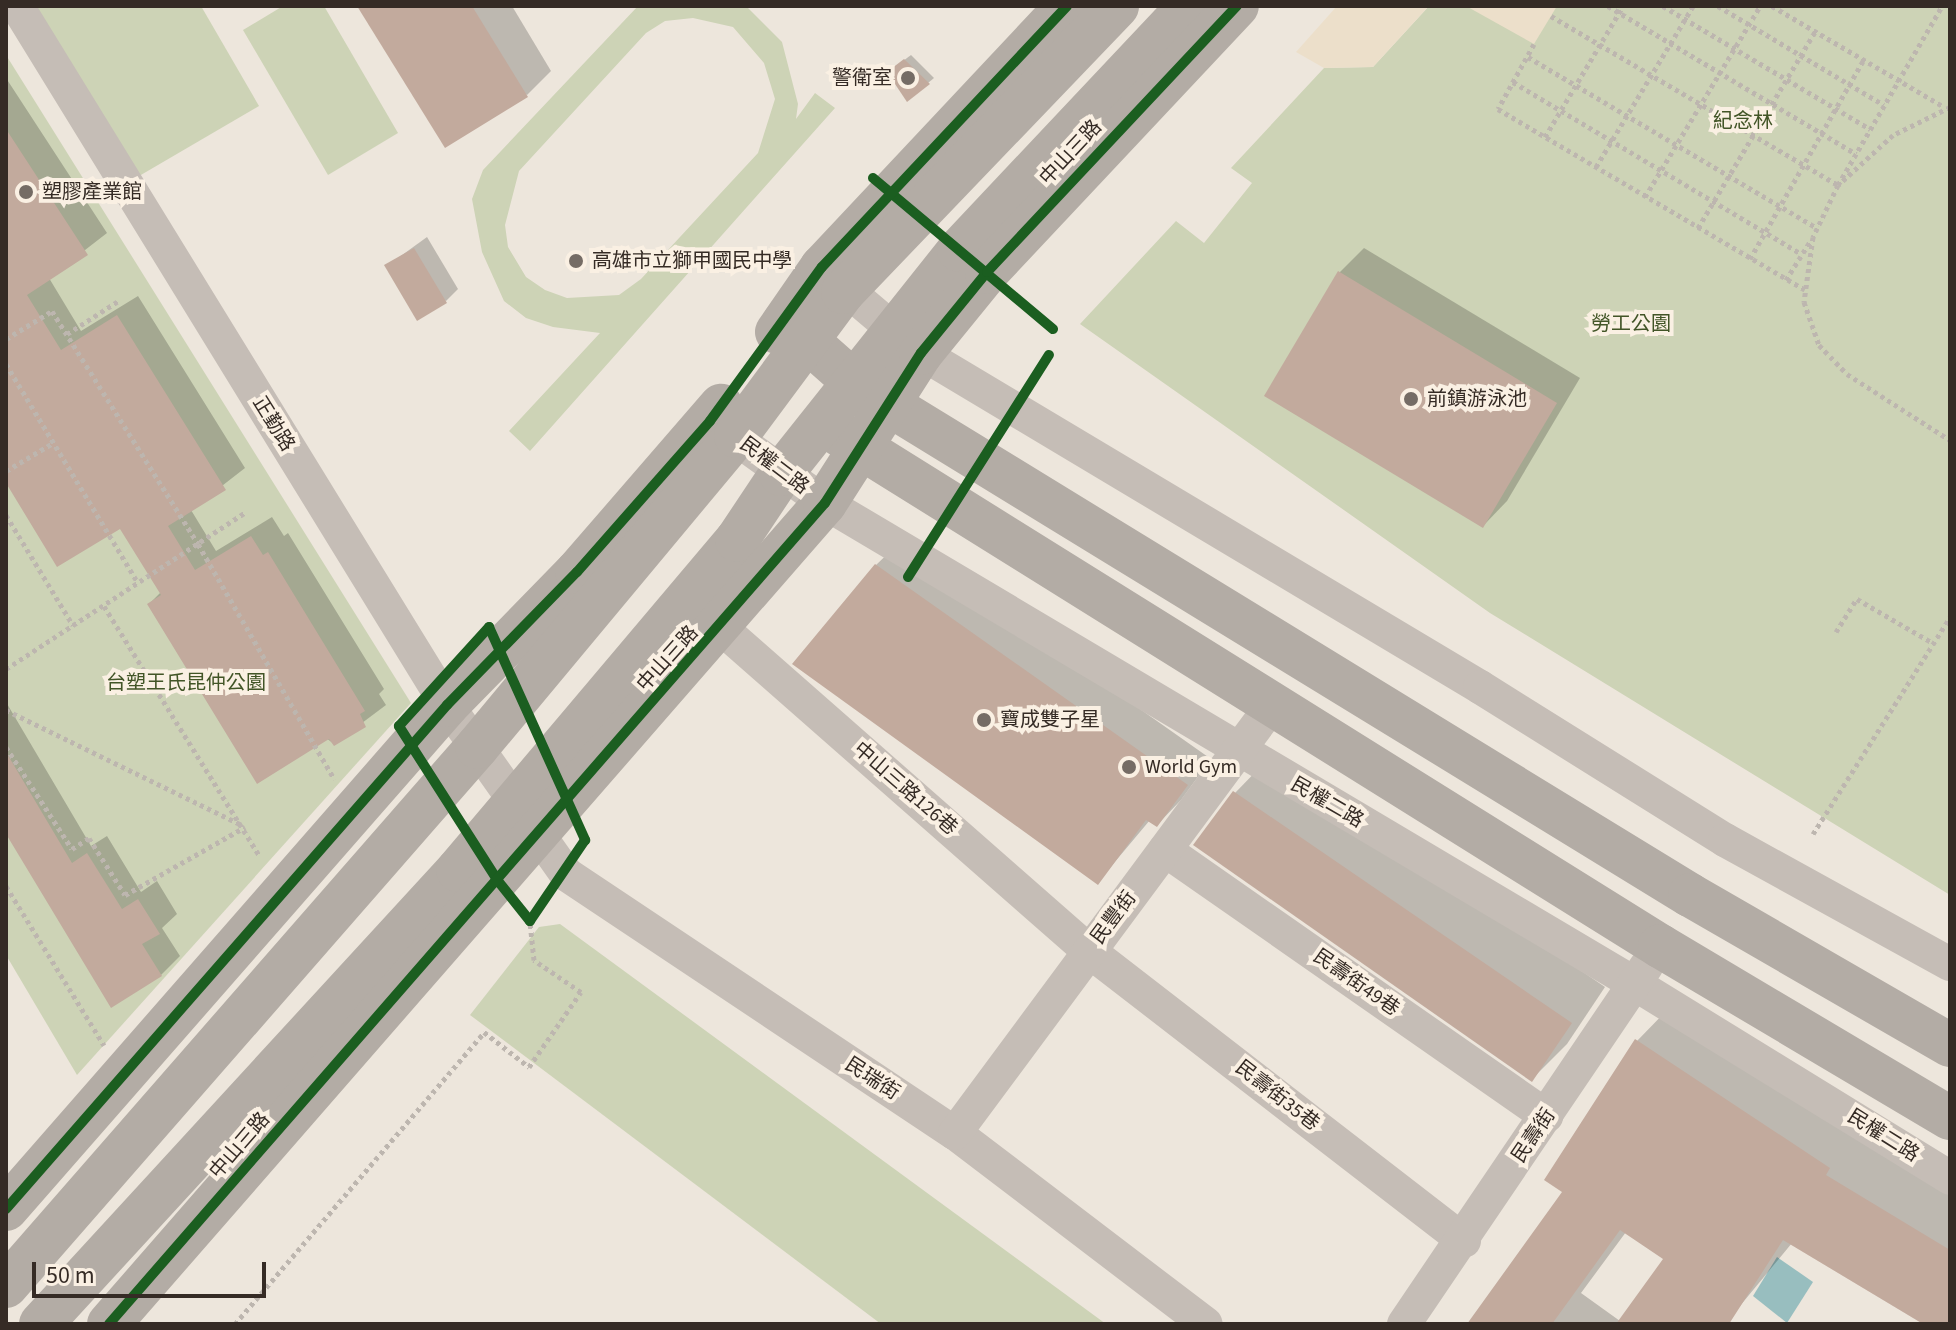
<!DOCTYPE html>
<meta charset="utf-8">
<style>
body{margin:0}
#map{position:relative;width:1956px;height:1330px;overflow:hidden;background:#ede6dc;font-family:"Source Sans 3","Noto Sans TC",sans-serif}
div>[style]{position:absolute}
.green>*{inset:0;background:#cdd3b6}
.plaza>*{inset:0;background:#ecdfca}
.water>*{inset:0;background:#98bebf}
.shadow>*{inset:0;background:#0003}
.building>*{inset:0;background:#c2aa9d}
.path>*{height:5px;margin-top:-2.5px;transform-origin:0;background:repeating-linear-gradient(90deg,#bdb6af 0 4px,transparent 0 8px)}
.minor>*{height:34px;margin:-17px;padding:0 17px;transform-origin:17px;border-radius:17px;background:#c5bdb6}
.major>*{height:44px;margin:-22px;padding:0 22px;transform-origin:22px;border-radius:22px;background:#b3aca5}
.cycleway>*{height:10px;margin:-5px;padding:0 5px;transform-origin:5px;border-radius:5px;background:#1b5e20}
.dots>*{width:22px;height:22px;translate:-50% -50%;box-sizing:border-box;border:4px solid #faf0e3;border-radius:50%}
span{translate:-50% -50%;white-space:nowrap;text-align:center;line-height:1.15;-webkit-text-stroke:8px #faf0e3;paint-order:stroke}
.poi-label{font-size:20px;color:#352b25}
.right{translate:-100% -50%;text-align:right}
.left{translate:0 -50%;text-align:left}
.park-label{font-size:20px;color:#425527}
.street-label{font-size:20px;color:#352b25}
.frame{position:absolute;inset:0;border:8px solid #352b25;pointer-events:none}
.scale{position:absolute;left:32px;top:1262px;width:234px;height:36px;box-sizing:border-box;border:4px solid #352b25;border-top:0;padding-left:10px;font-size:24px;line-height:28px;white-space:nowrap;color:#352b25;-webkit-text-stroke:6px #faf0e3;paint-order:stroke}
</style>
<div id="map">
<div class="green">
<i style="clip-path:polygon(33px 6px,201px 6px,259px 106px,134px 179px)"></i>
<i style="clip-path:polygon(283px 6px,324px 6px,398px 133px,328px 175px,243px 30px)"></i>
<i style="clip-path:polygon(evenodd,638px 6px,746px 6px,782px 42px,798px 104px,796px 119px,815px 93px,835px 108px,530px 451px,509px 431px,600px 333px,553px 327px,526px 318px,504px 301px,482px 252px,472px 199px,483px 170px,638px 6px,693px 18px,733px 27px,764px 63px,775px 99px,758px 153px,641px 279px,619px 295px,567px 298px,545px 290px,526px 277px,508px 247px,505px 225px,519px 171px,646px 33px,665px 21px,693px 18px)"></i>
<i style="clip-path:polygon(1429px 6px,1950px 6px,1950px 895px,1490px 613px,1080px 324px,1176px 221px,1204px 243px,1252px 183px,1231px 168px,1324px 68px,1373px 67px)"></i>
<i style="clip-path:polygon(6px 55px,411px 703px,77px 1075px,6px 955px)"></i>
<i style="clip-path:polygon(560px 924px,1106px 1324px,881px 1324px,470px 1015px,539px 927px)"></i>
</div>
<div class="plaza">
<i style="clip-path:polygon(1337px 6px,1429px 6px,1373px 67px,1324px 68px,1296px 52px)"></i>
<i style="clip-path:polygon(1466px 6px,1557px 6px,1534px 44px)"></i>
</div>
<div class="water">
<i style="clip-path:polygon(1777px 1257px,1813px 1282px,1787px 1323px,1753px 1296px)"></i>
</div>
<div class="shadow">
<i style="clip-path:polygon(360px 6px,512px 6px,551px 71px,527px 95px)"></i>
<i style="clip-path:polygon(911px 55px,934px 78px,928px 83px,895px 67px)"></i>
<i style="clip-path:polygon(6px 78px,107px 233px,49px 278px,81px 331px,138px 296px,245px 468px,191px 510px,216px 551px,272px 517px,284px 536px,288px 533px,384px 689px,379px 694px,386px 705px,334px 744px,149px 604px,161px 592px,121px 526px,6px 473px)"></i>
<i style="clip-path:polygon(427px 237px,458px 289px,446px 301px,387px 266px)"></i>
<i style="clip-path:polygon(1364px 248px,1580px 378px,1507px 501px,1483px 526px,1267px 396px,1340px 272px)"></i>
<i style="clip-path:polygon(901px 541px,1211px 759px,1181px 800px,1157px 825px,1150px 820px,1098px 882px,876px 565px)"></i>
<i style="clip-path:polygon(6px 702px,91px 846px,107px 836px,141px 892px,157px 881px,177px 914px,162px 928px,180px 956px,161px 975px,6px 830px)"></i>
<i style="clip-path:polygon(1269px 758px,1605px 987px,1567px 1044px,1532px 1079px,1235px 793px)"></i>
<i style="clip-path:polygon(evenodd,1671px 1006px,1950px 1194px,1950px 1324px,1927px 1324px,1792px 1243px,1725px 1324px,1470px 1324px,1565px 1191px,1637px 1041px,1671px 1006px,1626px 1232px,1666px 1258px,1620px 1321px,1581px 1293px,1626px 1232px)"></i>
</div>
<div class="building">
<i style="clip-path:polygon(357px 6px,472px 6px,528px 97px,445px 148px)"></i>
<i style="clip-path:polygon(904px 59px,930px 84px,907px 102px,887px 72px)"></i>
<i style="clip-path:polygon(6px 129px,88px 255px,27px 295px,61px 350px,117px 315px,226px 490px,168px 526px,195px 570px,251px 536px,263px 555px,268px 552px,365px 711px,360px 714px,366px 727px,334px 746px,329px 739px,257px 784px,147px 604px,161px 595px,120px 529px,57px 567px,6px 483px)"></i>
<i style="clip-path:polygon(414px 248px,447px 303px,417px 321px,384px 265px)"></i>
<i style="clip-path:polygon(1338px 271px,1557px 403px,1483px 528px,1264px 396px)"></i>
<i style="clip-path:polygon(875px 564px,1188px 785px,1157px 827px,1146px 820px,1098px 885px,792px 664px)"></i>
<i style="clip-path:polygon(6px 752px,72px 863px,87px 853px,122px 909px,138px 899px,160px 934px,142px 944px,162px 976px,111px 1008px,6px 834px)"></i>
<i style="clip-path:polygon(1233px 791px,1572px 1023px,1532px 1082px,1193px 845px)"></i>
<i style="clip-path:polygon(1635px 1039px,1830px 1168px,1826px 1175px,1950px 1250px,1950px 1324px,1923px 1324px,1783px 1240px,1729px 1324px,1616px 1324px,1663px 1259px,1620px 1230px,1552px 1324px,1467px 1324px,1562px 1192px,1544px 1180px)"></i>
</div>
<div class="path">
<i style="left:1608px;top:6px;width:289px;rotate:30.8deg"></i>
<i style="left:1663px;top:6px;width:241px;rotate:30.7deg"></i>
<i style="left:1718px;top:6px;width:193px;rotate:30.8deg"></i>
<i style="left:1772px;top:6px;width:199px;rotate:30.4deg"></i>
<i style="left:1551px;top:16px;width:333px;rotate:30.5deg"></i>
<i style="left:1838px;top:185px;width:207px;rotate:-59.8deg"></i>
<i style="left:1534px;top:44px;width:74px;rotate:119deg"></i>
<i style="left:1498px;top:109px;width:356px;rotate:30.5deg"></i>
<i style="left:1528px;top:57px;width:336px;rotate:30.6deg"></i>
<i style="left:1513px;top:82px;width:336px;rotate:30.8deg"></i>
<i style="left:1950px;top:107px;width:64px;rotate:153.8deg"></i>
<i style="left:1893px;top:135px;width:74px;rotate:137.7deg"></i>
<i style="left:1838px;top:185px;width:58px;rotate:115.7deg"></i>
<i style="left:1813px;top:237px;width:66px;rotate:97.9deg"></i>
<i style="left:1804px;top:302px;width:46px;rotate:70.8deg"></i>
<i style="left:1819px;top:345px;width:40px;rotate:46deg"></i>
<i style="left:1847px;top:374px;width:122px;rotate:32.7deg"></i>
<i style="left:1545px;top:137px;width:152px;rotate:-59.2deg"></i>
<i style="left:1596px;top:167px;width:188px;rotate:-58.9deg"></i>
<i style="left:1645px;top:197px;width:223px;rotate:-58.9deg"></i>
<i style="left:1698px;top:228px;width:228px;rotate:-59.2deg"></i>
<i style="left:1750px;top:259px;width:228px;rotate:-60.3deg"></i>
<i style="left:1786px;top:280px;width:47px;rotate:-58deg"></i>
<i style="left:67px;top:334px;width:63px;rotate:-32.7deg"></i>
<i style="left:6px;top:339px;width:54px;rotate:-31.3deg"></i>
<i style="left:52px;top:311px;width:275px;rotate:57.9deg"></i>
<i style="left:198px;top:544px;width:272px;rotate:59.9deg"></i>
<i style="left:6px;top:364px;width:256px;rotate:58.9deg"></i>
<i style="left:6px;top:471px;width:55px;rotate:-30.8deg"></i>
<i style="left:6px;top:515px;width:129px;rotate:58.7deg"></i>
<i style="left:104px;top:606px;width:293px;rotate:58.1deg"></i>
<i style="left:1836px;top:632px;width:39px;rotate:-58deg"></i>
<i style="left:1857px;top:599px;width:88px;rotate:30.1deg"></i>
<i style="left:6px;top:669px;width:285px;rotate:-33.2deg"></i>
<i style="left:6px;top:710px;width:263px;rotate:26deg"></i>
<i style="left:6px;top:747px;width:121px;rotate:57.1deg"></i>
<i style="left:72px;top:849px;width:20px;rotate:-33deg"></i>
<i style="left:89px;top:838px;width:67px;rotate:57.7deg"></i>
<i style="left:125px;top:895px;width:138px;rotate:-29.5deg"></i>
<i style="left:1813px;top:834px;width:257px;rotate:-57.7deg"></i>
<i style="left:6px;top:886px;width:187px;rotate:58.4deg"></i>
<i style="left:235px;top:1324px;width:384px;rotate:-49.5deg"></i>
<i style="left:484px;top:1032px;width:57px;rotate:37.9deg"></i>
<i style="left:529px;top:1067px;width:91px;rotate:-55.3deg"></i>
<i style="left:581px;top:992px;width:57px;rotate:-145.8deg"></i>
<i style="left:534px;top:960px;width:39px;rotate:-96deg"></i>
</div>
<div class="minor">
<i style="left:17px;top:6px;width:821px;rotate:58.4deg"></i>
<i style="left:447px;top:705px;width:207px;rotate:54.8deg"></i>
<i style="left:566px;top:874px;width:467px;rotate:33.7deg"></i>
<i style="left:955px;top:1133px;width:315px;rotate:37.3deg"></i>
<i style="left:828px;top:274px;width:122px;rotate:40.3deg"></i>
<i style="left:921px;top:353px;width:651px;rotate:30.86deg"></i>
<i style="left:1480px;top:687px;width:289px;rotate:32deg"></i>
<i style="left:1725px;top:840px;width:257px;rotate:28.9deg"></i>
<i style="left:717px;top:425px;width:133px;rotate:35.8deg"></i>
<i style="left:825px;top:503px;width:942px;rotate:30.7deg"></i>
<i style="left:1635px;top:984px;width:370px;rotate:31.6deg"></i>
<i style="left:720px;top:627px;width:491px;rotate:41.3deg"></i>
<i style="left:1089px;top:951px;width:474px;rotate:37.7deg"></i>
<i style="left:1165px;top:850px;width:465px;rotate:34.9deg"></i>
<i style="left:955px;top:1133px;width:534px;rotate:-53.45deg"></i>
<i style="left:1404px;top:1324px;width:432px;rotate:-55.9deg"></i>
</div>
<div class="major">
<i style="left:785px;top:321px;width:92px;rotate:41.5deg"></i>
<i style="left:854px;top:382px;width:40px;rotate:32.9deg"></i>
<i style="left:888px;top:404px;width:940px;rotate:31.48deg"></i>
<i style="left:1690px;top:895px;width:300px;rotate:30deg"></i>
<i style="left:777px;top:332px;width:79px;rotate:-55.3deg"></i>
<i style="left:822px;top:267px;width:358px;rotate:-46.8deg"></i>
<i style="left:839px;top:434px;width:968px;rotate:31.95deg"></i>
<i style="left:1660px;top:946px;width:337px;rotate:30.7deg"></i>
<i style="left:6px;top:1209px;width:670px;rotate:-48.81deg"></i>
<i style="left:447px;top:705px;width:186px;rotate:-45.7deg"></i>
<i style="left:577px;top:572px;width:220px;rotate:-49.1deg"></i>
<i style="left:6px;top:1286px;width:716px;rotate:-48.85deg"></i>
<i style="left:477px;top:747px;width:405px;rotate:-50.2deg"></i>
<i style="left:736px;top:436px;width:179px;rotate:-53.4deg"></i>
<i style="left:843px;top:292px;width:396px;rotate:-46.2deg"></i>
<i style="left:41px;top:1324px;width:616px;rotate:-47.43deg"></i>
<i style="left:458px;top:870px;width:432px;rotate:-49.8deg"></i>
<i style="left:737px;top:540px;width:79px;rotate:-56.3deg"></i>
<i style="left:781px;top:474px;width:286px;rotate:-51.5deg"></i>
<i style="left:959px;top:250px;width:335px;rotate:-46.7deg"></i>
<i style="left:109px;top:1324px;width:1089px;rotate:-48.91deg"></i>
<i style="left:825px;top:503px;width:178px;rotate:-57.4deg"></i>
<i style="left:921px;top:353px;width:104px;rotate:-50.8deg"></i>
<i style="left:987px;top:272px;width:365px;rotate:-46.8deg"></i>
</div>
<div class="cycleway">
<i style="left:873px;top:178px;width:235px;rotate:40deg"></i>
<i style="left:908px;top:577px;width:263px;rotate:-57.6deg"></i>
<i style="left:489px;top:627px;width:234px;rotate:65.7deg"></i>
<i style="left:585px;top:840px;width:98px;rotate:124.2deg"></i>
<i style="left:530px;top:921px;width:51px;rotate:-128.7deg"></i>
<i style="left:498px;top:881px;width:184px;rotate:-122.6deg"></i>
<i style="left:399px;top:726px;width:134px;rotate:-47.7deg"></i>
<i style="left:6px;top:1209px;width:670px;rotate:-48.81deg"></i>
<i style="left:447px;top:705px;width:186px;rotate:-45.7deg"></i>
<i style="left:577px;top:572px;width:201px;rotate:-48.6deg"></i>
<i style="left:710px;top:421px;width:190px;rotate:-54deg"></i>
<i style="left:822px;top:267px;width:358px;rotate:-46.8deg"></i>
<i style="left:109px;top:1324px;width:1089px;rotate:-48.91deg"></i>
<i style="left:825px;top:503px;width:178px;rotate:-57.4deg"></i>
<i style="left:921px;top:353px;width:104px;rotate:-50.8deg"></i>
<i style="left:987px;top:272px;width:365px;rotate:-46.8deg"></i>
</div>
<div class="dots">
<i style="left:908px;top:78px;background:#756c65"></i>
<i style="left:26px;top:192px;background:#756c65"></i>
<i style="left:576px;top:261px;background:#756c65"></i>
<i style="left:1411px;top:399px;background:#756c65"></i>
<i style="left:984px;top:720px;background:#756c65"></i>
<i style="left:1129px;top:767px;background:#756c65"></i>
</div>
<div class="poi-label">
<span class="right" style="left:892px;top:78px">警衛室</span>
<span class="left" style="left:42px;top:192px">塑膠產業館</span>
<span class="left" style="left:592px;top:261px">高雄市立獅甲國民中學</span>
<span class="left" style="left:1427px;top:399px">前鎮游泳池</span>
<span class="left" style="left:1000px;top:720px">寶成雙子星</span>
<span class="left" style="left:1145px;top:767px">World Gym</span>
</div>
<div class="park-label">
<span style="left:1743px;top:121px">紀念林</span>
<span style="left:1631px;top:324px">勞工公園</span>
<span style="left:186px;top:683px">台塑王氏昆仲公園</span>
</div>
<div class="street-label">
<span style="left:1071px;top:153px;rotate:-47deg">中山三路</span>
<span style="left:273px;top:424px;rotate:58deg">正勤路</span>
<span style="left:774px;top:466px;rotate:37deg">民權二路</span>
<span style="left:668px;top:659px;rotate:-48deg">中山三路</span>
<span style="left:905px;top:789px;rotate:41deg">中山三路126巷</span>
<span style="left:1327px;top:803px;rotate:30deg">民權二路</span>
<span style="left:1114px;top:918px;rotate:-53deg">民豐街</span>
<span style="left:1356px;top:983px;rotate:35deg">民壽街49巷</span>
<span style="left:872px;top:1079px;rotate:33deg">民瑞街</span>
<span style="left:1277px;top:1096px;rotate:38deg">民壽街35巷</span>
<span style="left:1534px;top:1136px;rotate:-56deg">民壽街</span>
<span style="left:1883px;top:1136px;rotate:32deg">民權二路</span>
<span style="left:240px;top:1146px;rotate:-49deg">中山三路</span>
</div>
<div class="frame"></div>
<div class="scale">50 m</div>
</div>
